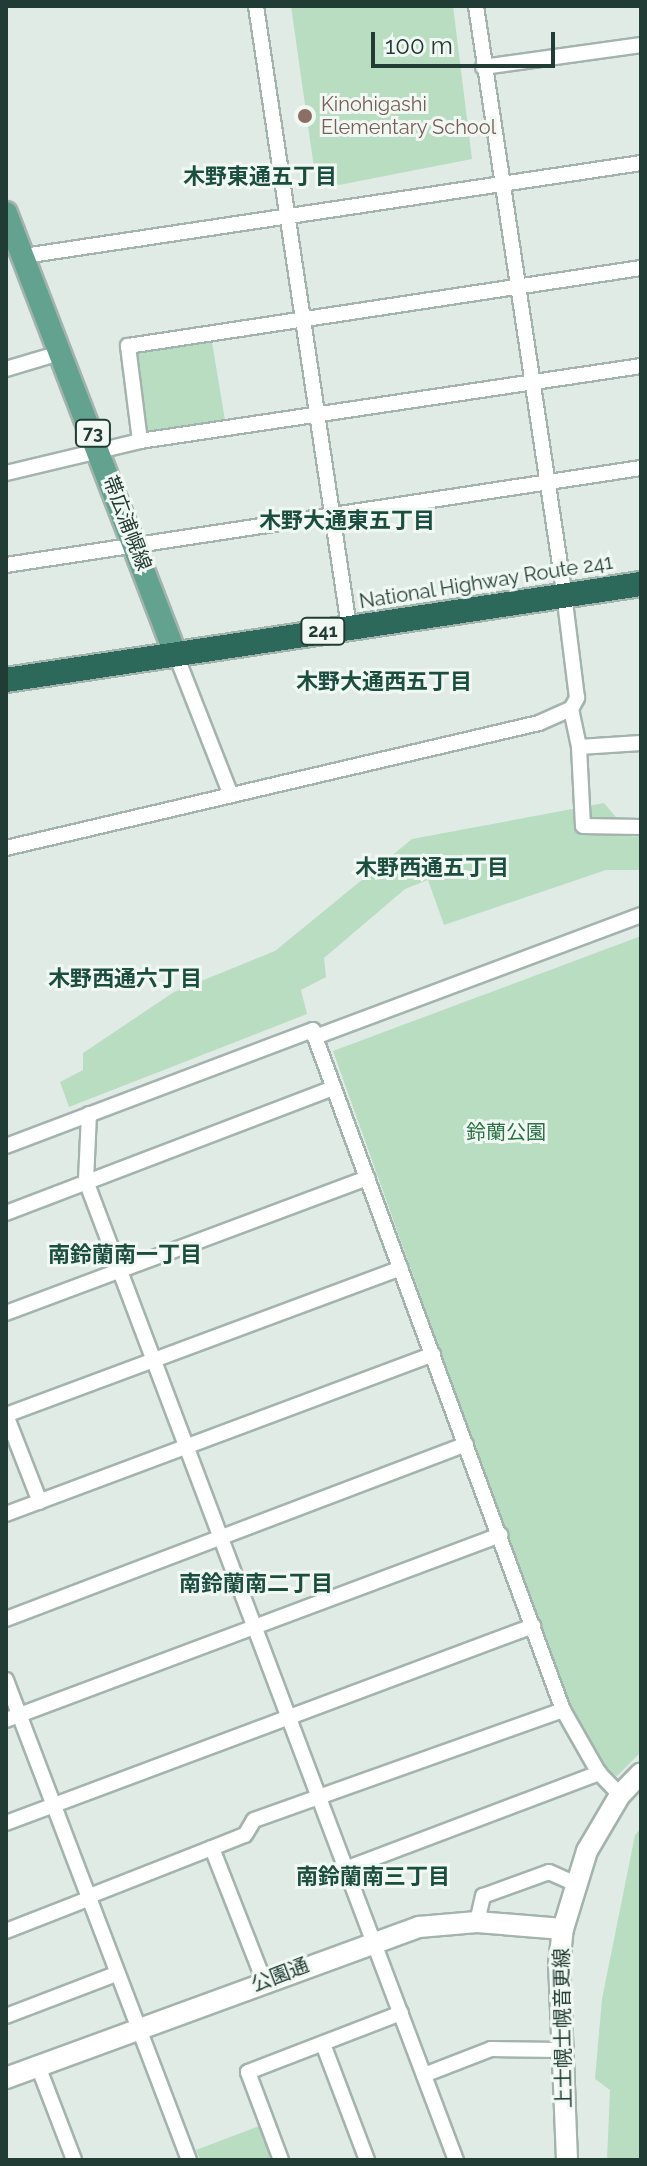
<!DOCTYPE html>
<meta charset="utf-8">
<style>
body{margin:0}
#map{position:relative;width:647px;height:2166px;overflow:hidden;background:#e0ebe6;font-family:Raleway,"Noto Sans JP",sans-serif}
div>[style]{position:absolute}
.green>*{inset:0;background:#b9ddc1}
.roads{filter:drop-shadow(2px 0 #a3b3ad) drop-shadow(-2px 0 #a3b3ad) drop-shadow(0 2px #a3b3ad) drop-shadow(0 -2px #a3b3ad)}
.street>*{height:14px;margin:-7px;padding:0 7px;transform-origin:7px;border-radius:7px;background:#fff}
.secondary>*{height:20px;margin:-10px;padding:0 10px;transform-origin:10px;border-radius:10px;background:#fff}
.primary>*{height:22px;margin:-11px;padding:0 11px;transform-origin:11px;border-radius:11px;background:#64a290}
.highway>*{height:24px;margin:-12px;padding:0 12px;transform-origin:12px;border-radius:12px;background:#2c695a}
.dots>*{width:22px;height:22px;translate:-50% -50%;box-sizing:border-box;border:4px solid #f1f8f4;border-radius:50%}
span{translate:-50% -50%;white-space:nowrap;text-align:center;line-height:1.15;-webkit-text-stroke:6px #f1f8f4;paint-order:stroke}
.shield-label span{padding:2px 6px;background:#f1f8f4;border:2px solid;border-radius:6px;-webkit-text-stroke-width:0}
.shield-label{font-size:18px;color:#213c34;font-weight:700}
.education-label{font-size:20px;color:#785e54}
.left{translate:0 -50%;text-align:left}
.street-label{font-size:20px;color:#213c34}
.park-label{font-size:20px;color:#2a7344}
.neighbourhood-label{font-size:22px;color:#1c4e40;font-weight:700}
.frame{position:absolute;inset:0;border:8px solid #213c34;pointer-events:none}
.scale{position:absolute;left:371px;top:32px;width:184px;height:36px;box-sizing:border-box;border:4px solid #213c34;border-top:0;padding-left:10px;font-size:24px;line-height:28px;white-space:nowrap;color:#213c34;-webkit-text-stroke:6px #f1f8f4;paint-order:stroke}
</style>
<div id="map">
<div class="green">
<i style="clip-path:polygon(291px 6px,453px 6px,472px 159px,339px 185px,315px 175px)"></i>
<i style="clip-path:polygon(212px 342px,225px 420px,152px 433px,145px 426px,135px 360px,139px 352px)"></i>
<i style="clip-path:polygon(604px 803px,633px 837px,641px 835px,641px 870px,606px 870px,444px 925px,428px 880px,405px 889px,324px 958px,326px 977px,301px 990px,307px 1014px,69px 1107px,60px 1082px,83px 1070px,83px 1053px,174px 992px,275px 951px,412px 839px)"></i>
<i style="clip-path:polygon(641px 936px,641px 1752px,617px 1776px,607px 1772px,570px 1715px,333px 1051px)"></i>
<i style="clip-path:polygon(641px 1828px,641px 2160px,607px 2160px,610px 2090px,595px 2079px,602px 1999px,635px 1835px)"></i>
<i style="clip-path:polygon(259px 2126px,272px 2160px,200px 2160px,196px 2150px)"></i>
</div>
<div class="roads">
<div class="street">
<i style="left:256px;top:6px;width:628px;rotate:81.48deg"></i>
<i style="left:483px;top:67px;width:160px;rotate:-7.9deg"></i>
<i style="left:24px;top:256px;width:624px;rotate:-8.57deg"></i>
<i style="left:6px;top:369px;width:59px;rotate:-16.6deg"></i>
<i style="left:140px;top:441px;width:96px;rotate:-97.2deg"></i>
<i style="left:128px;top:346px;width:519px;rotate:-8.65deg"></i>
<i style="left:6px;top:473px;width:138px;rotate:-13.4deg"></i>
<i style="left:140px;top:441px;width:507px;rotate:-8.51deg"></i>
<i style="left:6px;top:565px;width:642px;rotate:-8.69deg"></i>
<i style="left:176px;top:655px;width:150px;rotate:68.6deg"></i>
<i style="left:571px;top:709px;width:39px;rotate:78deg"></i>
<i style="left:579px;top:747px;width:79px;rotate:87.1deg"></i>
<i style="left:583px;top:826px;width:58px;rotate:1deg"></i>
<i style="left:579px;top:747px;width:62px;rotate:-3.7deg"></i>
<i style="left:6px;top:848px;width:547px;rotate:-13.2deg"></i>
<i style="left:539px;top:723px;width:35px;rotate:-24deg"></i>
<i style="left:571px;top:709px;width:13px;rotate:-61deg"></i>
<i style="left:577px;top:698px;width:121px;rotate:-97.1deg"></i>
<i style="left:562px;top:578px;width:578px;rotate:-98.55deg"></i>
<i style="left:315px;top:1037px;width:717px;rotate:69.77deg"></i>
<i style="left:563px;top:1710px;width:73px;rotate:60.3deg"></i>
<i style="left:599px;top:1773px;width:30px;rotate:46deg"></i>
<i style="left:89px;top:1114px;width:67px;rotate:92.6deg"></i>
<i style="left:86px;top:1181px;width:1047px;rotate:69.3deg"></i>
<i style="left:6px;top:1146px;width:328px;rotate:-20.7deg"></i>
<i style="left:313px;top:1030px;width:7px;rotate:74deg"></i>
<i style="left:315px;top:1037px;width:348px;rotate:-20.5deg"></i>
<i style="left:6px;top:1213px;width:351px;rotate:-20.9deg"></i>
<i style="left:6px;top:1313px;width:386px;rotate:-20.5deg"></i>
<i style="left:6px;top:1415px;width:421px;rotate:-20.4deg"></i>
<i style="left:6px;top:1415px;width:93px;rotate:68.7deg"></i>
<i style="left:6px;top:1514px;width:456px;rotate:-20.5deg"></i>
<i style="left:6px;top:1619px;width:492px;rotate:-20.8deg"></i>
<i style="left:6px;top:1680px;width:514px;rotate:69.13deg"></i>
<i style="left:6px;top:1720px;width:528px;rotate:-20.53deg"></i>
<i style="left:6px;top:1823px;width:563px;rotate:-20.5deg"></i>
<i style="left:345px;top:1869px;width:272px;rotate:-20.7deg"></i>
<i style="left:87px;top:1897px;width:134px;rotate:-21.4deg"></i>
<i style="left:477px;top:1922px;width:27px;rotate:-77deg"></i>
<i style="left:483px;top:1896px;width:70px;rotate:-20deg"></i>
<i style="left:549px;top:1872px;width:27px;rotate:24deg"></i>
<i style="left:6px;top:1931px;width:88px;rotate:-21.3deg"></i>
<i style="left:264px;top:1981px;width:143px;rotate:-111.4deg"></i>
<i style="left:212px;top:1848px;width:35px;rotate:-22deg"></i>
<i style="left:245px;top:1835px;width:17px;rotate:-59deg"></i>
<i style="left:254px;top:1820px;width:328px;rotate:-19.6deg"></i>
<i style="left:6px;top:2016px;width:118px;rotate:-20.9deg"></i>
<i style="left:323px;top:2044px;width:124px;rotate:69.2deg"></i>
<i style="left:38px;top:2066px;width:101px;rotate:69deg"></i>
<i style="left:424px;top:2075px;width:72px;rotate:-21.2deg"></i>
<i style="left:491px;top:2049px;width:70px;rotate:0.8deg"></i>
<i style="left:281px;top:2160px;width:94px;rotate:-110.6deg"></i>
<i style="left:248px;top:2072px;width:164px;rotate:-21.1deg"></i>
</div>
<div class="secondary">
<i style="left:6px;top:2078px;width:440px;rotate:-20.1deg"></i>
<i style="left:419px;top:1927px;width:58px;rotate:-4.9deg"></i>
<i style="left:477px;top:1922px;width:86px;rotate:4.7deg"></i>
<i style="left:567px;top:2160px;width:195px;rotate:-92.3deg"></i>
<i style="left:559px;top:1965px;width:36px;rotate:-84deg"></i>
<i style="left:563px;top:1929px;width:82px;rotate:-72.9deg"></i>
<i style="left:587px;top:1851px;width:65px;rotate:-59.5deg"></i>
<i style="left:620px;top:1795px;width:30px;rotate:-46deg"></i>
</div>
<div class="primary">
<i style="left:6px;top:213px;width:474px;rotate:69deg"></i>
</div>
<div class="highway">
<i style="left:6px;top:680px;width:642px;rotate:-8.6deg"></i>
</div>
</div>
<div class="dots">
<i style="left:305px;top:116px;background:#8d6e63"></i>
</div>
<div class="shield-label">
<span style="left:93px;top:433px">73</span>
<span style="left:323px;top:631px">241</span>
</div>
<div class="education-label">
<span class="left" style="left:321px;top:116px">Kinohigashi<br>Elementary School</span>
</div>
<div class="street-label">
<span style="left:127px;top:523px;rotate:69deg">帯広浦幌線</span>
<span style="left:486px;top:582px;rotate:-9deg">National Highway Route 241</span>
<span style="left:280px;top:1975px;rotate:-21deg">公園通</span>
<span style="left:563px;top:2028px;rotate:-91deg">上士幌士幌音更線</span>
</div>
<div class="park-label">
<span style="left:506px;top:1132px">鈴蘭公園</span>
</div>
<div class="neighbourhood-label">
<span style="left:260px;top:177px">木野東通五丁目</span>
<span style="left:347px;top:521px">木野大通東五丁目</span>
<span style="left:384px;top:682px">木野大通西五丁目</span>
<span style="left:432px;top:868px">木野西通五丁目</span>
<span style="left:125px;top:979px">木野西通六丁目</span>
<span style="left:125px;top:1255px">南鈴蘭南一丁目</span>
<span style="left:256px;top:1584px">南鈴蘭南二丁目</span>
<span style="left:373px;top:1877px">南鈴蘭南三丁目</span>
</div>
<div class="frame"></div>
<div class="scale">100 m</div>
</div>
